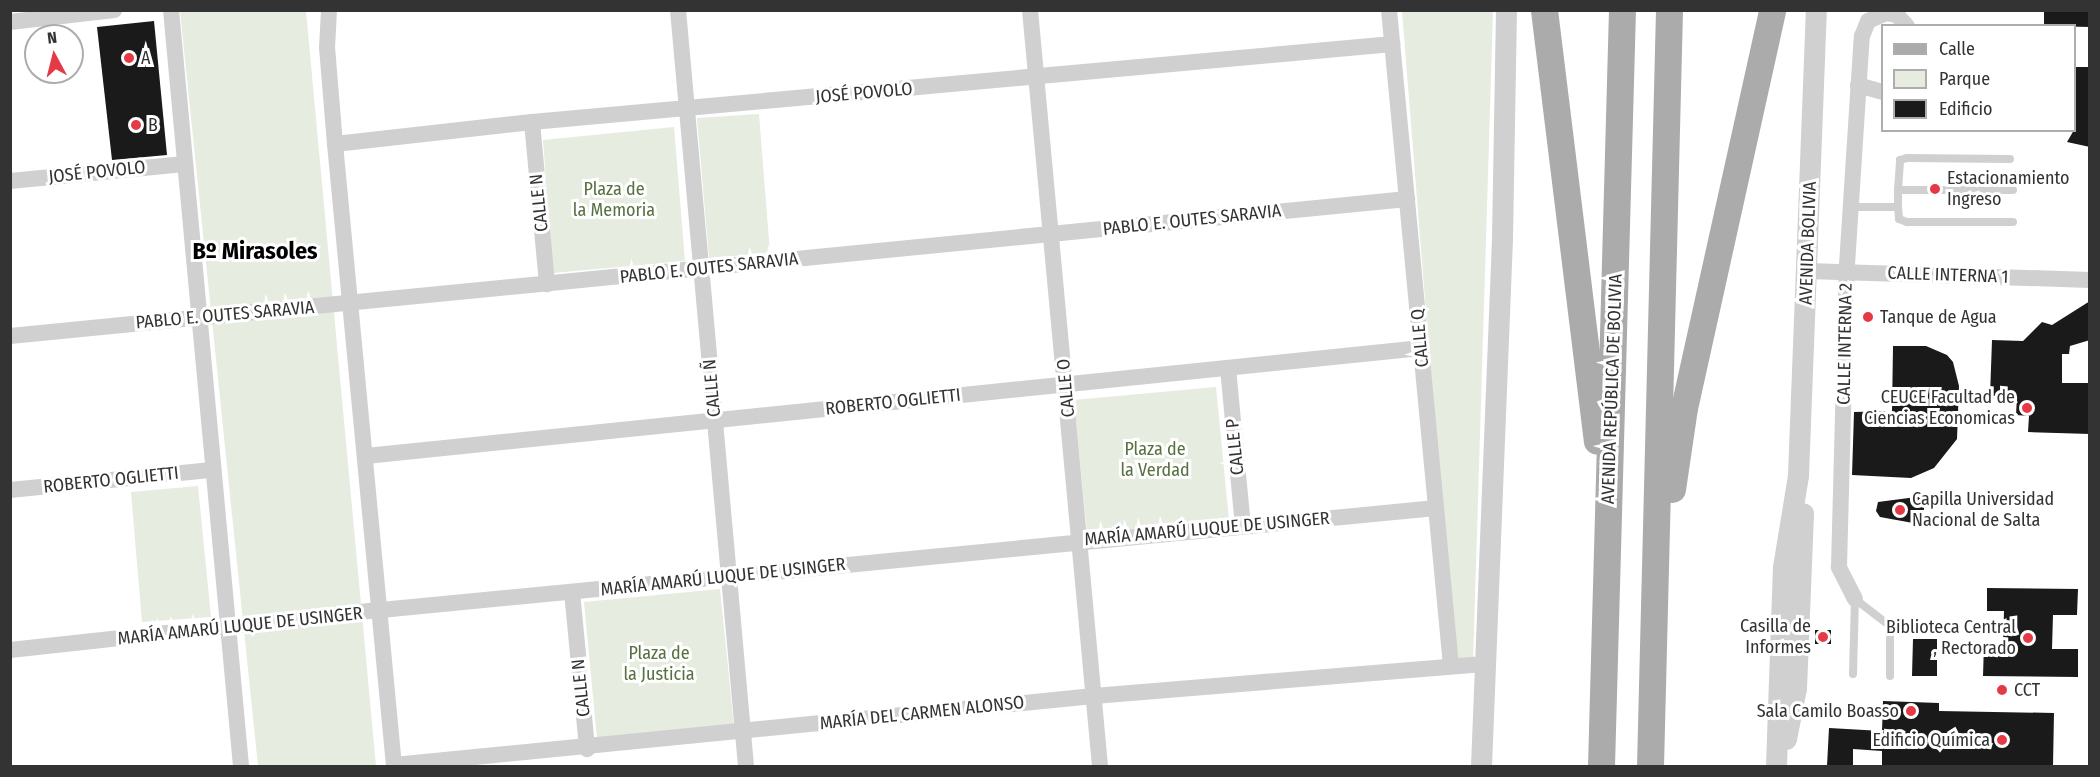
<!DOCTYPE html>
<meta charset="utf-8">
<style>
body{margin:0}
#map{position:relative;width:2100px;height:777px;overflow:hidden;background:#fff;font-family:"Fira Sans Condensed",sans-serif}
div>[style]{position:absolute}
.green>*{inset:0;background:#e6ecdf}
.building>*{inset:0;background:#1a1a1a}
.service>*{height:8px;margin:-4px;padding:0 4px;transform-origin:4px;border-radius:4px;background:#d0d0d0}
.minor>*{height:16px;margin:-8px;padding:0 8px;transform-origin:8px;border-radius:8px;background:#d0d0d0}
.tertiary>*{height:21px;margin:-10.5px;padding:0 10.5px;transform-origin:10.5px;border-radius:10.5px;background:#d0d0d0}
.primary>*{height:27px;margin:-13.5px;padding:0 13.5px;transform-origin:13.5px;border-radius:13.5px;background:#ababab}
.dots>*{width:16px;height:16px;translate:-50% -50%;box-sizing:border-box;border:3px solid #fff;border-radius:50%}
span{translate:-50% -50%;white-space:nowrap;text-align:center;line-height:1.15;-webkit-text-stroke:6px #fff;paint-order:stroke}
.poi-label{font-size:18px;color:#333}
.left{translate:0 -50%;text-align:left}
.right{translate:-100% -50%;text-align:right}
.street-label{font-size:18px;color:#333}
.park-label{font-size:18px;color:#56703f}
.district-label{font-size:24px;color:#000;font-weight:700}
.frame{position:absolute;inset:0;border:12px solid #333;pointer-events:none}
.legend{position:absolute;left:1881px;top:24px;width:195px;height:108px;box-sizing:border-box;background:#fff;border:2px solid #adadad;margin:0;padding:8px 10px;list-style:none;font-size:18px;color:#333}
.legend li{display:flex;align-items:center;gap:12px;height:30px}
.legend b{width:30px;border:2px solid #adadad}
.north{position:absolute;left:24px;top:24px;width:60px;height:60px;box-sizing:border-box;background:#fff;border:2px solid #adadad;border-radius:50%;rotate:353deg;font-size:16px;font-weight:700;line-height:24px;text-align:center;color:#333}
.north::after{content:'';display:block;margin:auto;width:21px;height:27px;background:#e63946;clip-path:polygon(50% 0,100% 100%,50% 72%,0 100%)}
</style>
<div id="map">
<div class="green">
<i style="clip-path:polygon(180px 11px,306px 11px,376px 766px,258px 766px)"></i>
<i style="clip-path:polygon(1402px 11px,1493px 11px,1473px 662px,1454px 662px)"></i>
<i style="clip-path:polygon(759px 114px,770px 253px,709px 258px,697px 118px)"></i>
<i style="clip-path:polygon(674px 127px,685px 261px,553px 273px,543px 140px)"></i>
<i style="clip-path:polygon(1216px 387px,1229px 520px,1087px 534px,1074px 400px)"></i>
<i style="clip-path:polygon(198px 486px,211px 617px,142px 622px,131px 492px)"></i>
<i style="clip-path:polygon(720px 589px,734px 726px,597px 739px,584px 602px)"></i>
</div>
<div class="building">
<i style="clip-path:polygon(2044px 10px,2090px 10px,2090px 27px,2044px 26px)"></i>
<i style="clip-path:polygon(154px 21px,167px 155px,112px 160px,97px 27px)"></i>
<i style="clip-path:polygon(2074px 67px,2090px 67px,2090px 147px,2067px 142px,2074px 130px)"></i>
<i style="clip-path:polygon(2090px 301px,2090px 340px,2070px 346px,2069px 354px,2062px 354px,2062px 383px,2090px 383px,2090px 434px,2028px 432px,2029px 416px,2016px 415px,2017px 396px,1990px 396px,1992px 340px,2023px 341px,2042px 322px,2052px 325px)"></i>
<i style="clip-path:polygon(1893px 346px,1926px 346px,1947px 355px,1953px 362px,1959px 386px,1957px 439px,1934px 468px,1911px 478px,1852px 475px,1854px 412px,1892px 411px)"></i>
<i style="clip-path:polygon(1924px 496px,1924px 525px,1880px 517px,1876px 511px,1878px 502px)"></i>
<i style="clip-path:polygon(1987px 588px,2078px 589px,2077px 615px,2053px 615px,2052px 649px,2078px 649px,2078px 677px,1983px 676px,1984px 643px,2003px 643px,2004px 611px,1987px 611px)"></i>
<i style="clip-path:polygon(1815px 630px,1831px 630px,1831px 644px,1815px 644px)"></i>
<i style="clip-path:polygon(1913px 639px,1937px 639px,1937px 676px,1912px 676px)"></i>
<i style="clip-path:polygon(1883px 701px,1939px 703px,1939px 711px,2054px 713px,2053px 766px,1882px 766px,1882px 751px,1853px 749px,1853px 766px,1827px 766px,1829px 728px,1882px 731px)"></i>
</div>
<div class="service">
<i style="left:1898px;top:190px;width:30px;rotate:-86deg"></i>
<i style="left:1900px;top:160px;width:7px;rotate:-16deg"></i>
<i style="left:1907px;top:158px;width:103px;rotate:0.6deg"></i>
<i style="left:1850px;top:207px;width:48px"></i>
<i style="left:1898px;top:207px;width:12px;rotate:85deg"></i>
<i style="left:1899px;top:219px;width:9px;rotate:21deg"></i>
<i style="left:1907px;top:222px;width:106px"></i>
<i style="left:1898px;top:207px;width:17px;rotate:-90deg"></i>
<i style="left:1898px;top:190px;width:115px"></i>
<i style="left:1853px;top:674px;width:75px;rotate:-88.5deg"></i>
<i style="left:1855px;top:599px;width:44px;rotate:37.6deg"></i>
<i style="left:1890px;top:626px;width:50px;rotate:90deg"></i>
</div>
<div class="minor">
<i style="left:171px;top:10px;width:759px;rotate:84.71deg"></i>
<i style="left:329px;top:10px;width:37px;rotate:93deg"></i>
<i style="left:327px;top:47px;width:97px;rotate:85.3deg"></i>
<i style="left:335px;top:144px;width:625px;rotate:84.58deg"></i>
<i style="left:678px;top:10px;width:759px;rotate:84.86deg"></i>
<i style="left:1030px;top:10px;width:759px;rotate:84.71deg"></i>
<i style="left:1389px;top:10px;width:659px;rotate:84.6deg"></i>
<i style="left:10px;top:22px;width:105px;rotate:-6.6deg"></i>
<i style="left:1858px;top:85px;width:25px;rotate:16deg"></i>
<i style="left:532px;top:122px;width:163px;rotate:84.7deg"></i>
<i style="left:335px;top:144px;width:198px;rotate:-6.4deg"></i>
<i style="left:532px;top:122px;width:864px;rotate:-5.18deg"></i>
<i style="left:10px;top:181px;width:175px;rotate:-5.6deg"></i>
<i style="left:1807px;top:271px;width:283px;rotate:1.8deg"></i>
<i style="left:10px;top:336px;width:1404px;rotate:-5.6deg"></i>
<i style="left:1228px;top:368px;width:159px;rotate:84.6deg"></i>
<i style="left:366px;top:456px;width:1061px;rotate:-5.84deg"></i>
<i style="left:10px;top:490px;width:203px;rotate:-5.7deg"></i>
<i style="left:572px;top:592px;width:158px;rotate:84.5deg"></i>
<i style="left:1855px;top:599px;width:36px;rotate:-117deg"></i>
<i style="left:1839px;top:567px;width:302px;rotate:-88.5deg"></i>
<i style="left:1847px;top:265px;width:229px;rotate:-86.3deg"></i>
<i style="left:1862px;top:36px;width:16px;rotate:-68deg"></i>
<i style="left:1868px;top:21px;width:20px;rotate:-24deg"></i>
<i style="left:1886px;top:13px;width:11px;rotate:10deg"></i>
<i style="left:1897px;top:15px;width:15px;rotate:48deg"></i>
<i style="left:10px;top:650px;width:373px;rotate:-6.2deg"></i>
<i style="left:381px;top:610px;width:1060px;rotate:-5.52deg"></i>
<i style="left:394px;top:765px;width:703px;rotate:-5.63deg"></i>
<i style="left:1094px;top:696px;width:391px;rotate:-4.7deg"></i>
</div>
<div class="tertiary">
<i style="left:1786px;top:739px;width:52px;rotate:-78.9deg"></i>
<i style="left:1796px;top:688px;width:175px;rotate:-87.7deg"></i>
<i style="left:1481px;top:766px;width:528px;rotate:-87.72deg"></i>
<i style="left:1502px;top:238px;width:228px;rotate:-89deg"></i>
<i style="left:1776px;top:766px;width:199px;rotate:-88deg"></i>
<i style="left:1783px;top:567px;width:93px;rotate:-80.7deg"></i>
<i style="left:1798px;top:475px;width:465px;rotate:-87.8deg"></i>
</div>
<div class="primary">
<i style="left:1544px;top:10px;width:434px;rotate:83deg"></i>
<i style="left:1672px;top:489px;width:82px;rotate:-81.6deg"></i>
<i style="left:1684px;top:408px;width:408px;rotate:-77.5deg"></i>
<i style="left:1601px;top:766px;width:756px;rotate:-88.41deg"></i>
<i style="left:1650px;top:766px;width:756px;rotate:-88.56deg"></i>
</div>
<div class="dots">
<i style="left:129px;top:58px;background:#e63946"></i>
<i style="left:136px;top:125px;background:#e63946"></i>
<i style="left:1935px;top:189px;background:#e63946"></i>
<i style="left:1868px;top:317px;background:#e63946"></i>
<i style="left:2027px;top:408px;background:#e63946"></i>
<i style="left:1900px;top:510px;background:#e63946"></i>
<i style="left:1823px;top:637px;background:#e63946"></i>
<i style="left:2028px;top:638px;background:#e63946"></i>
<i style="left:2002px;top:690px;background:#e63946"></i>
<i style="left:1911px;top:711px;background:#e63946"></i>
<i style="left:2002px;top:740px;background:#e63946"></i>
</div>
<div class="poi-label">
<span class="left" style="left:141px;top:58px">A</span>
<span class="left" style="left:148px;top:125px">B</span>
<span class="left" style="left:1947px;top:189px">Estacionamiento<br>Ingreso</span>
<span class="left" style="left:1880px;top:317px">Tanque de Agua</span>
<span class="right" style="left:2015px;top:408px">CEUCE Facultad de<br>Ciencias Economicas</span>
<span class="left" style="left:1912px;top:510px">Capilla Universidad<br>Nacional de Salta</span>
<span class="right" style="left:1811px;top:637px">Casilla de<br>Informes</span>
<span class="right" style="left:2016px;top:638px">Biblioteca Central<br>, Rectorado</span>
<span class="left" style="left:2014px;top:690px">CCT</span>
<span class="right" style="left:1899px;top:711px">Sala Camilo Boasso</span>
<span class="right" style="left:1990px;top:740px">Edificio Química</span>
</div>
<div class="street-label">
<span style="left:864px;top:93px;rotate:-5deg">JOSÉ POVOLO</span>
<span style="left:97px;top:172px;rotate:-6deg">JOSÉ POVOLO</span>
<span style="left:539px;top:203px;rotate:-96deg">CALLE N</span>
<span style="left:1192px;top:220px;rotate:-6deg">PABLO E. OUTES SARAVIA</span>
<span style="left:1808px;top:243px;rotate:-88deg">AVENIDA BOLIVIA</span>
<span style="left:709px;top:268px;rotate:-6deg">PABLO E. OUTES SARAVIA</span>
<span style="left:1948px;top:275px;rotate:2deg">CALLE INTERNA 1</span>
<span style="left:225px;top:315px;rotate:-5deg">PABLO E. OUTES SARAVIA</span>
<span style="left:1420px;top:338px;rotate:-95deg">CALLE Q</span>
<span style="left:1845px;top:344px;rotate:-89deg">CALLE INTERNA 2</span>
<span style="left:712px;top:388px;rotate:-95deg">CALLE Ñ</span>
<span style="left:1066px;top:388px;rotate:-95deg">CALLE O</span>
<span style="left:1612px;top:389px;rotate:-88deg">AVENIDA REPÚBLICA DE BOLIVIA</span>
<span style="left:893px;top:402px;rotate:-6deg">ROBERTO OGLIETTI</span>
<span style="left:1235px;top:447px;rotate:-96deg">CALLE P</span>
<span style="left:111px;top:480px;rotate:-6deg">ROBERTO OGLIETTI</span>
<span style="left:1207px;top:529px;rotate:-5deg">MARÍA AMARÚ LUQUE DE USINGER</span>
<span style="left:723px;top:577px;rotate:-6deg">MARÍA AMARÚ LUQUE DE USINGER</span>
<span style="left:240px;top:626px;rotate:-6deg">MARÍA AMARÚ LUQUE DE USINGER</span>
<span style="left:581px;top:688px;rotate:-96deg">CALLE N</span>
<span style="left:922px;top:713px;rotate:-6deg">MARÍA DEL CARMEN ALONSO</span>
</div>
<div class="park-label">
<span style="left:614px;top:200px">Plaza de<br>la Memoria</span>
<span style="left:1155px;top:460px">Plaza de<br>la Verdad</span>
<span style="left:659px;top:664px">Plaza de<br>la Justicia</span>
</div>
<div class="district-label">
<span style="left:255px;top:252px">Bº Mirasoles</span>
</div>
<div class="frame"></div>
<ul class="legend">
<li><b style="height:8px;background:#ababab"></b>Calle</li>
<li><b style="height:16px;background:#e6ecdf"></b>Parque</li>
<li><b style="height:16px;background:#1a1a1a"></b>Edificio</li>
</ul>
<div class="north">N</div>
</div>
